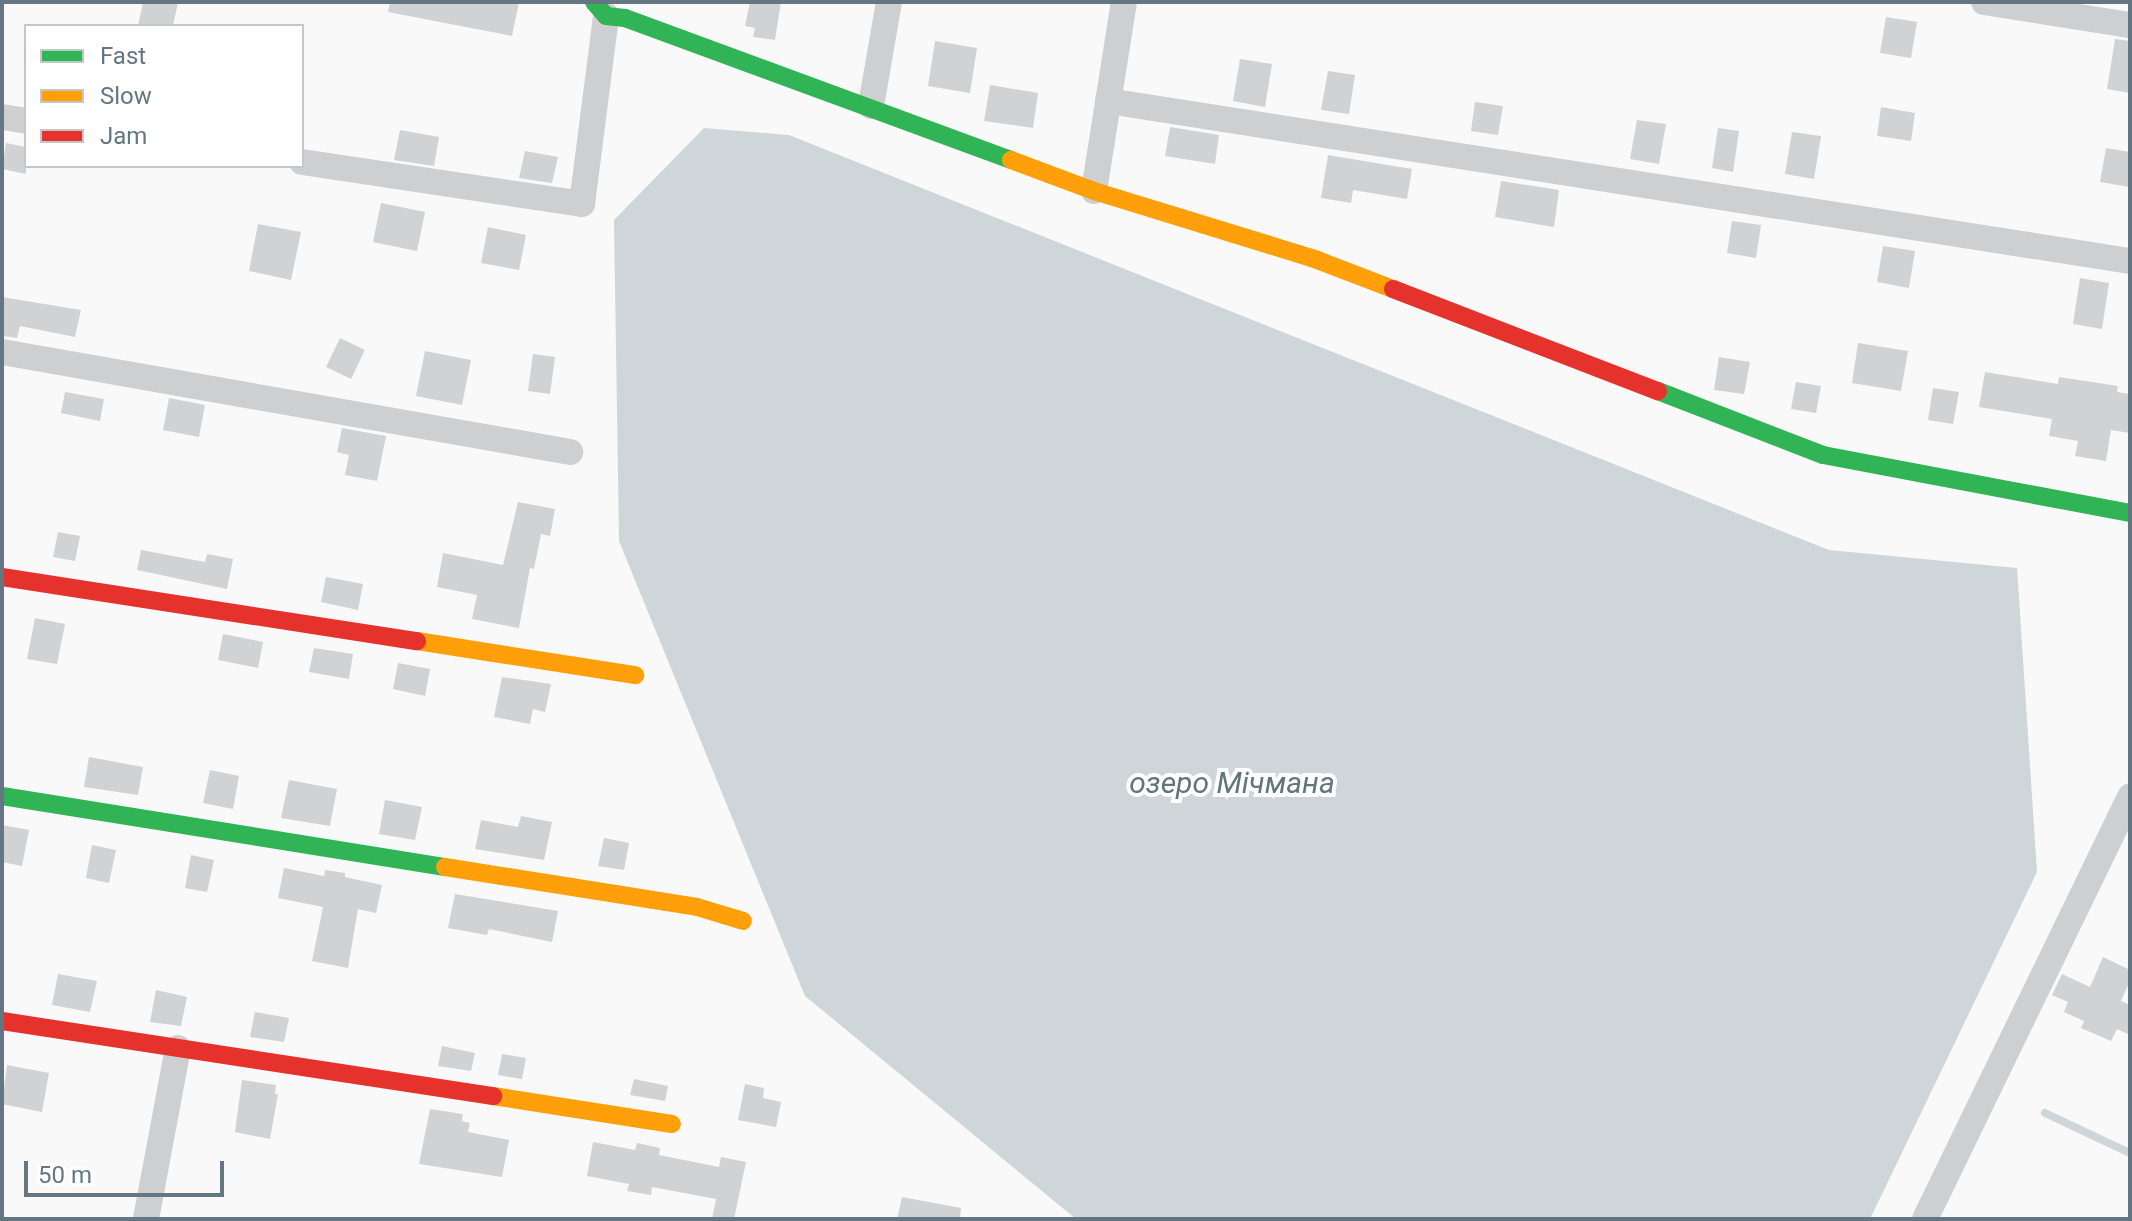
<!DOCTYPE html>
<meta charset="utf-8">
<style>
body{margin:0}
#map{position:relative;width:2132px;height:1221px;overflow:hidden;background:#f9f9f9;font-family:Roboto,sans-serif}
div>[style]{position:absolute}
.water>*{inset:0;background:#ced6d9}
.stream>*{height:8px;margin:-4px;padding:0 4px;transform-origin:4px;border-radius:4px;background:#ced6d9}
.building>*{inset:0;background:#d0d2d3}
.street>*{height:26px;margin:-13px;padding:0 13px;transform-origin:13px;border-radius:13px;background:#cecfd0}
.fast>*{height:18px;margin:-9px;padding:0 9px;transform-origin:9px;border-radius:9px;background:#30b455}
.slow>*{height:18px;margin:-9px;padding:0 9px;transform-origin:9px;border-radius:9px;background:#ff9f0a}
.jam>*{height:18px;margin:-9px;padding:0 9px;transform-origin:9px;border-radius:9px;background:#e5322d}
span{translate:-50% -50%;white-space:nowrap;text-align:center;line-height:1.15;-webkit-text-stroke:8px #fff;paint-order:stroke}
.water-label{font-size:30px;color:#60757c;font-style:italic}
.frame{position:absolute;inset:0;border:4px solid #657683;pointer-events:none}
.legend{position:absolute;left:24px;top:24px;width:280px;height:144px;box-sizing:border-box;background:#fff;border:2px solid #c1c8cd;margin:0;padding:10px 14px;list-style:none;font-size:24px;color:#657683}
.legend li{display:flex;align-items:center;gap:16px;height:40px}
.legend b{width:40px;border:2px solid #c1c8cd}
.scale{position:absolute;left:24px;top:1161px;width:200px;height:36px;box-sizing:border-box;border:4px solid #657683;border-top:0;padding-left:10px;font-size:24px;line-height:28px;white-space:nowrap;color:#657683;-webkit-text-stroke:6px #fff;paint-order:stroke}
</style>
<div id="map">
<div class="water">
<i style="clip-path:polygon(704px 128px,789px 135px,1829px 550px,2017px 568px,2037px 872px,1870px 1219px,1076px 1219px,805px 996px,619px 541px,614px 220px)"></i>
</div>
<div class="stream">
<i style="left:2045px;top:1113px;width:94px;rotate:25.2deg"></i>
</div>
<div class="building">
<i style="clip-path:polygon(143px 2px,178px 2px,173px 26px,138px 26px)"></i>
<i style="clip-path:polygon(390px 2px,519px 2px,512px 36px,388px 12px)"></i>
<i style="clip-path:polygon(750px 2px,781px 2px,775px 40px,753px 37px,755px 28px,745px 26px)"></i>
<i style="clip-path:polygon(1886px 17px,1917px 22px,1911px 58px,1880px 53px)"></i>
<i style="clip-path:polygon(2115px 39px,2130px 41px,2130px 93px,2107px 89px)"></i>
<i style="clip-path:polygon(935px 41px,977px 48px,970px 93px,928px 86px)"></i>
<i style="clip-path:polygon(1240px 59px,1272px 64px,1265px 107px,1233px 101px)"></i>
<i style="clip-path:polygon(1328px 71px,1355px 75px,1349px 114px,1321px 110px)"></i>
<i style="clip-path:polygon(990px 85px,1038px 93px,1033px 128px,984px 121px)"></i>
<i style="clip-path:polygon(1475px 102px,1503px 106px,1498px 135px,1471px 131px)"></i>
<i style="clip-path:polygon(1881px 107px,1915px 113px,1911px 141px,1877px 136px)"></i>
<i style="clip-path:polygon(1637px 120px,1666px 124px,1659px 164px,1630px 159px)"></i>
<i style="clip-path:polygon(1170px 127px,1219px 135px,1215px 164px,1165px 156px)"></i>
<i style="clip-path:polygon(1718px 128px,1739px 131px,1733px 172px,1712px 168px)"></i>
<i style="clip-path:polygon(400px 130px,439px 137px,434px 166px,394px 160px)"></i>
<i style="clip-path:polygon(1792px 132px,1821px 136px,1814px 179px,1785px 174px)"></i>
<i style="clip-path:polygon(6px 143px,26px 147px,26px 174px,2px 169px)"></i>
<i style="clip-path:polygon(2106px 148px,2130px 152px,2130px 187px,2100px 182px)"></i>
<i style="clip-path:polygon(525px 151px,558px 157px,552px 183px,519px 178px)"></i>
<i style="clip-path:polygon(1328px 155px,1412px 169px,1407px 199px,1353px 190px,1351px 203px,1321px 198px)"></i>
<i style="clip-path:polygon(1501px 181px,1559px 190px,1554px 227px,1495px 217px)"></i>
<i style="clip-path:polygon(381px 203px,425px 212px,417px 251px,373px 242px)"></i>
<i style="clip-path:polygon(1732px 221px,1761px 225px,1756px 258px,1727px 253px)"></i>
<i style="clip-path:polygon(258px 224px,301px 232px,291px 280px,249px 271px)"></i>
<i style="clip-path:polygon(488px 227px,526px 235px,519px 270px,481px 263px)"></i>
<i style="clip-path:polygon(1883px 246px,1915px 251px,1909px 288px,1877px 282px)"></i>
<i style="clip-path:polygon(2080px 278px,2109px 283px,2102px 329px,2073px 324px)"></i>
<i style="clip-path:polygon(2px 297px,81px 310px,75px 337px,20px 326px,17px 338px,2px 336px)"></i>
<i style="clip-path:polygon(340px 338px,365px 350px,351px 379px,326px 367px)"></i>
<i style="clip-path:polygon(1858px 343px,1908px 351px,1901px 391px,1852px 383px)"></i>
<i style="clip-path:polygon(425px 351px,471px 360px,462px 405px,416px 396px)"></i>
<i style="clip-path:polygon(533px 354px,555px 357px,550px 394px,528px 391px)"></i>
<i style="clip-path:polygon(1719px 357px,1750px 362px,1744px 394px,1714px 390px)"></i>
<i style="clip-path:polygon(1985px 372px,2058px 384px,2059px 377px,2118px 386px,2117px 392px,2130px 394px,2130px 433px,2111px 430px,2106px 461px,2075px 456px,2078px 441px,2049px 436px,2052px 419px,1979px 407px)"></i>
<i style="clip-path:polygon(1796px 382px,1821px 386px,1816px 413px,1791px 409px)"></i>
<i style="clip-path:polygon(1933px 388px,1959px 392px,1953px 424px,1928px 420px)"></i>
<i style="clip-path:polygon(65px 392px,104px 399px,100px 421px,61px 413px)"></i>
<i style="clip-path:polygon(169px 398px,205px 405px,199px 437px,163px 430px)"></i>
<i style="clip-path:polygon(342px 428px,386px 436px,377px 481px,345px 475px,349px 455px,337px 452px)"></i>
<i style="clip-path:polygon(518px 502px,555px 509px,550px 536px,541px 534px,534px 569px,530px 568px,519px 628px,472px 619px,477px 595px,437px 587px,443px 553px,503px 565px)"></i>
<i style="clip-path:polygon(58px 532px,80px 536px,75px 561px,53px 557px)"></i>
<i style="clip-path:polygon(141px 550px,205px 562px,207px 554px,233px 559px,227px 589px,137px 570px)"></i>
<i style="clip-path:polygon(326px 577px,363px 584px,358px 610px,321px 602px)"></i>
<i style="clip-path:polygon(35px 618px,65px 624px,57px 664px,27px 659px)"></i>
<i style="clip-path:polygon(223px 634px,263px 642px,258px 668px,218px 660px)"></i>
<i style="clip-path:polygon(314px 648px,353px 654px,349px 679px,309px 672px)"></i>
<i style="clip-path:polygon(398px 663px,430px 669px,425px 696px,393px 689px)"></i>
<i style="clip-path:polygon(502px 677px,551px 684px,545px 712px,533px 709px,530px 724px,494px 717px)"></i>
<i style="clip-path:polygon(89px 757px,143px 767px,138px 795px,84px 787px)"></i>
<i style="clip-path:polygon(210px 770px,239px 776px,233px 809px,203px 803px)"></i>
<i style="clip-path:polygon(289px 780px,337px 789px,330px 826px,281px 818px)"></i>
<i style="clip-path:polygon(385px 800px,422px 807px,415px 840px,379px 834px)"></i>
<i style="clip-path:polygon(521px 816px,552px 822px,544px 860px,475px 849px,481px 820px,518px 827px)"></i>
<i style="clip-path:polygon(2px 825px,29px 830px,22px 866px,2px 862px)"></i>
<i style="clip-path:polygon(604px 838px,629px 843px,624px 870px,598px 866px)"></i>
<i style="clip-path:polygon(92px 845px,116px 850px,109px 883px,86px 878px)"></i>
<i style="clip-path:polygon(191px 855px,214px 860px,207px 892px,185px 888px)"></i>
<i style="clip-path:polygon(284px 868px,324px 876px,325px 870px,345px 873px,345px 877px,382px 885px,376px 913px,358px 909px,348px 968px,312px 961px,323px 907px,278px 898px)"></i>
<i style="clip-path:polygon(455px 894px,558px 911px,552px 942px,489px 929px,487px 935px,448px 928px)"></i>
<i style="clip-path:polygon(2103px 957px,2130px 970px,2130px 981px,2121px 1001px,2130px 1005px,2130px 1035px,2117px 1029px,2111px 1041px,2081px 1028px,2084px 1021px,2064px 1012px,2068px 1002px,2052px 995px,2062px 974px,2090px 987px)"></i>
<i style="clip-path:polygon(58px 974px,97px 981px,90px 1012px,52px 1005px)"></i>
<i style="clip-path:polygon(156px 990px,187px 997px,181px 1026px,150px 1022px)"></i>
<i style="clip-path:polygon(255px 1012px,289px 1018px,284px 1042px,250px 1037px)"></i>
<i style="clip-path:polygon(442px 1046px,475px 1053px,471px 1071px,438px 1066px)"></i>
<i style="clip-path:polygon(502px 1054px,526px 1058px,522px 1079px,498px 1075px)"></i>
<i style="clip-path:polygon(7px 1065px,49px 1073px,42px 1112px,2px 1104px)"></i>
<i style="clip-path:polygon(634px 1079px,668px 1086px,665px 1101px,630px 1095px)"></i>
<i style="clip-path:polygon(242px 1080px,276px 1085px,275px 1094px,278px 1094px,270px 1139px,235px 1132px)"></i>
<i style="clip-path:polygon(745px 1084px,764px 1088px,763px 1098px,781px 1102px,776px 1127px,738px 1120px)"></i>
<i style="clip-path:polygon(430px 1109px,463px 1114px,462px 1121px,470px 1123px,468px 1132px,509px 1140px,502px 1177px,419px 1164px)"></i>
<i style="clip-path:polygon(593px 1142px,635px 1150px,637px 1143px,660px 1148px,659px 1155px,719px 1167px,721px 1157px,746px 1162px,734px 1219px,712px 1219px,716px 1199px,652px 1187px,651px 1195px,627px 1191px,629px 1184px,587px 1176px)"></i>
<i style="clip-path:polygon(902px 1197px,961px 1208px,960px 1219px,897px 1219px)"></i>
</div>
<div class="street">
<i style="left:1984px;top:2px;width:148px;rotate:9deg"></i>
<i style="left:1108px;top:101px;width:1034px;rotate:8.9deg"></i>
<i style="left:871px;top:106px;width:106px;rotate:-80.2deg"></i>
<i style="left:2px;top:117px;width:24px;rotate:9deg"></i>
<i style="left:302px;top:162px;width:283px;rotate:8.5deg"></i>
<i style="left:582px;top:204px;width:190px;rotate:-82.7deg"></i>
<i style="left:1094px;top:191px;width:191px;rotate:-81deg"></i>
<i style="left:2px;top:352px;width:577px;rotate:9.98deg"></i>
<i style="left:146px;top:1219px;width:174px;rotate:-79.4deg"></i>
<i style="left:1925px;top:1219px;width:470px;rotate:-64.1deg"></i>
</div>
<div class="fast">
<i style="left:594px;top:2px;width:18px;rotate:49deg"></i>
<i style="left:606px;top:16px;width:19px;rotate:6deg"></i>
<i style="left:625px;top:18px;width:411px;rotate:20.2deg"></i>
<i style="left:1658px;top:391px;width:177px;rotate:21.2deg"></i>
<i style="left:1823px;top:455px;width:312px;rotate:10.7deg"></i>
<i style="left:2px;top:796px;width:449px;rotate:9.1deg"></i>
</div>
<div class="slow">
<i style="left:1011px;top:160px;width:89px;rotate:20.5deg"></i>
<i style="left:1094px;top:191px;width:228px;rotate:17.1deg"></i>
<i style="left:1312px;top:258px;width:87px;rotate:20.9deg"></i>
<i style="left:417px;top:641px;width:221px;rotate:8.9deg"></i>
<i style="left:445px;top:867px;width:255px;rotate:9deg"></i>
<i style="left:697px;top:907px;width:48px;rotate:16.9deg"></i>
<i style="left:493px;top:1096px;width:181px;rotate:8.9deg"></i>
</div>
<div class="jam">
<i style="left:1393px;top:289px;width:284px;rotate:21.1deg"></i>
<i style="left:2px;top:577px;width:420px;rotate:8.8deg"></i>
<i style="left:2px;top:1021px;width:497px;rotate:8.7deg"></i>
</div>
<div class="water-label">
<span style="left:1232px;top:783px">озеро Мічмана</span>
</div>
<div class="frame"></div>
<ul class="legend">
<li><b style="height:10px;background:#30b455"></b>Fast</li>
<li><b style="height:10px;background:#ff9f0a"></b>Slow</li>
<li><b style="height:10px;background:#e5322d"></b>Jam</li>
</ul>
<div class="scale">50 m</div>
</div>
